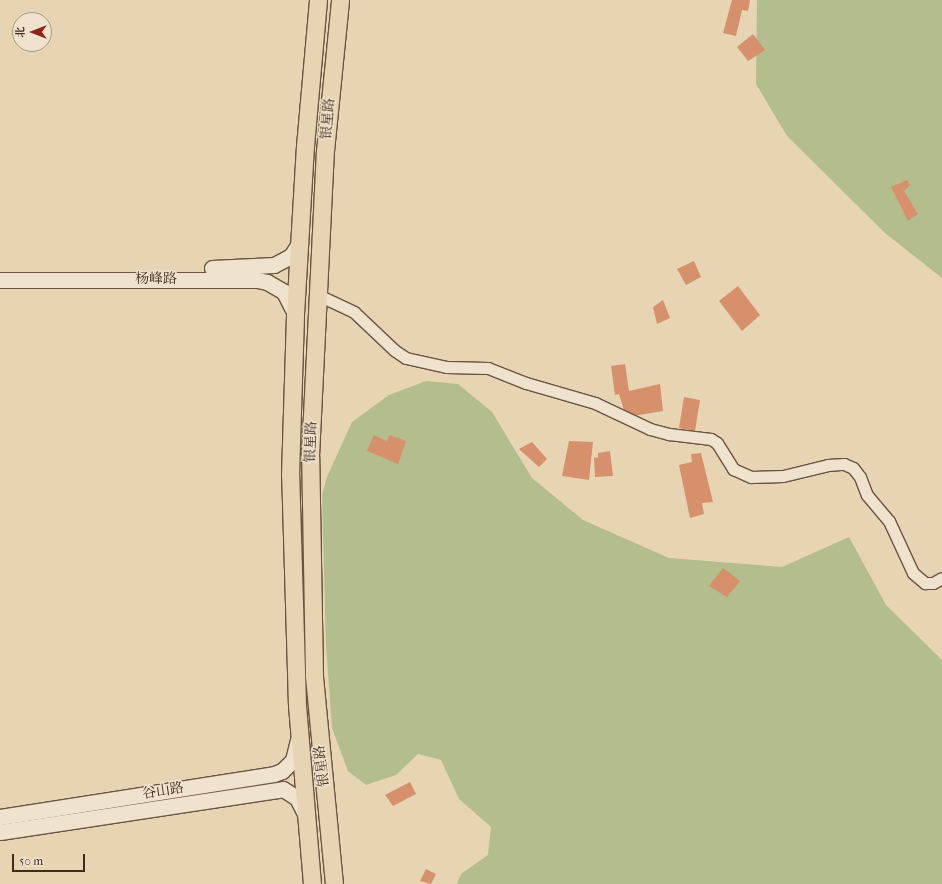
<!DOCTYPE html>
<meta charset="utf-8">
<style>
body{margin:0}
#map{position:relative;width:942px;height:884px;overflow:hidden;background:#e6d4b3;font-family:"IM FELL French Canon","Noto Serif SC",serif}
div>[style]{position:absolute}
.green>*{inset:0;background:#b4bd8d}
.building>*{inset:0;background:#d6906b}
.roads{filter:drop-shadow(1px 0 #6a5440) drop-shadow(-1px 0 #6a5440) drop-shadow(0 1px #6a5440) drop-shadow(0 -1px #6a5440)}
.street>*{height:11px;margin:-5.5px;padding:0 5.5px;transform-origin:5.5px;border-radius:5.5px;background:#efe3ce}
.secondary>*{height:15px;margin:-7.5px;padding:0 7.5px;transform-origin:7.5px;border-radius:7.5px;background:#efe3ce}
.primary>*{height:17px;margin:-8.5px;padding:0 8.5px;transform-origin:8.5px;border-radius:8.5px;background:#e6d4b3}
span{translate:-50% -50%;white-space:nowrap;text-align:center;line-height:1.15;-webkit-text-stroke:3px #efe3ce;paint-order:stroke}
.street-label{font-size:14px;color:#412a1a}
.north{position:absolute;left:12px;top:12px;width:40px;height:40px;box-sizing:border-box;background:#efe3ce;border:1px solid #a99986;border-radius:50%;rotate:270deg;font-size:11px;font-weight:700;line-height:16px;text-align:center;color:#412a1a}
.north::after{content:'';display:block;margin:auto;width:14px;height:18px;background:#8f2418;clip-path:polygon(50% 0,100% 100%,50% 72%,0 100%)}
.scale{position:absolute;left:12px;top:854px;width:73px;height:18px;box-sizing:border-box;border:2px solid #412a1a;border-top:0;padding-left:5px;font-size:12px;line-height:14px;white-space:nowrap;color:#412a1a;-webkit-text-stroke:3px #efe3ce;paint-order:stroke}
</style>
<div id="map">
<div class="green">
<i style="clip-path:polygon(757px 0,942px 0,942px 278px,885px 233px,787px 136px,756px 84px)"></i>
<i style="clip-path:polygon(426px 381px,458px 384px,492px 412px,532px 478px,583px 520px,669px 558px,782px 567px,849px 537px,886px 605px,942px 660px,942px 884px,457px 884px,461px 874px,488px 855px,491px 827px,459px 799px,441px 760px,418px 754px,396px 775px,366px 785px,348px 771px,332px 728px,326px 645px,322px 495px,327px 477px,352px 422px,389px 395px)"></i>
</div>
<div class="building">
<i style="clip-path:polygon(732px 0,750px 0,748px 11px,742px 10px,736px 36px,723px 33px)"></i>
<i style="clip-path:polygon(753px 34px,765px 50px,748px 61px,737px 47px)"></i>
<i style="clip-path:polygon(907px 180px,910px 185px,904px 191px,918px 214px,908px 221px,891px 187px)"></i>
<i style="clip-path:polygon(694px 261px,701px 277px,686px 285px,677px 269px)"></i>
<i style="clip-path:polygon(738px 286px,760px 315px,742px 331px,719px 301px)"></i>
<i style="clip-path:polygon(663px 300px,670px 318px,657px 324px,653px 307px)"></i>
<i style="clip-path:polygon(625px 364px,629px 391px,660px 384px,663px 411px,626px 417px,619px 394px,615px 395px,611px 366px)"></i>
<i style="clip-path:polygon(684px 397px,700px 400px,695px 431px,679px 428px)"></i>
<i style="clip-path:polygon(374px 435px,387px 441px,390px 435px,406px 441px,398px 464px,367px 451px)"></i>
<i style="clip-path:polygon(569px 441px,593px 442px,589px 480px,562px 476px)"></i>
<i style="clip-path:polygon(532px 442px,547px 459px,539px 467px,519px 449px)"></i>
<i style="clip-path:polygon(610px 451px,613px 476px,595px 477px,594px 457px,598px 458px,598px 453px)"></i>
<i style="clip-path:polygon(701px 453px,713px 502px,702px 503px,704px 514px,690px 518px,679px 465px,692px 462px,691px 454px)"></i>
<i style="clip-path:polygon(723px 568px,740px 581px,727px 597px,709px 586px)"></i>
<i style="clip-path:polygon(410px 782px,416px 794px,393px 806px,385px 795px)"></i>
<i style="clip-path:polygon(426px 869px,436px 874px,431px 884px,420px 881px)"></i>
</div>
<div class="roads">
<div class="street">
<i style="left:318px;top:295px;width:40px;rotate:25deg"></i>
<i style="left:354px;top:312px;width:55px;rotate:43.5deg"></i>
<i style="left:394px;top:350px;width:14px;rotate:34deg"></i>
<i style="left:406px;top:358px;width:42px;rotate:12.4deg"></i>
<i style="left:447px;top:367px;width:41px;rotate:1.4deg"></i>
<i style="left:488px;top:368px;width:41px;rotate:21.5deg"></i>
<i style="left:526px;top:383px;width:72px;rotate:16.2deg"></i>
<i style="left:595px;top:403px;width:61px;rotate:25.3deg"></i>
<i style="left:650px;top:429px;width:20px;rotate:15deg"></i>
<i style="left:669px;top:434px;width:42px;rotate:6.8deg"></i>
<i style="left:711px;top:439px;width:7px;rotate:34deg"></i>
<i style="left:717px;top:443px;width:31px;rotate:58deg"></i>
<i style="left:733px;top:469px;width:20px;rotate:24deg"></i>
<i style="left:751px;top:477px;width:32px;rotate:-2deg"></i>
<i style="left:783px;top:476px;width:46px;rotate:-13.7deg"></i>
<i style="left:828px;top:465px;width:16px;rotate:-4deg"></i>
<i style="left:844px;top:464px;width:10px;rotate:24deg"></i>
<i style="left:853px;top:468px;width:11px;rotate:52deg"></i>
<i style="left:860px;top:477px;width:19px;rotate:69deg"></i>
<i style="left:867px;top:495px;width:34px;rotate:50deg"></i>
<i style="left:889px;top:521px;width:57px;rotate:65.2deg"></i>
<i style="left:913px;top:573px;width:16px;rotate:40deg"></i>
<i style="left:925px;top:583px;width:8px"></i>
<i style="left:933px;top:583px;width:10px;rotate:-29deg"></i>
</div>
<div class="secondary">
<i style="left:212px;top:268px;width:62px;rotate:-2.8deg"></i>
<i style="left:274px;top:265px;width:19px;rotate:-28deg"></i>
<i style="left:291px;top:256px;width:17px;rotate:-57deg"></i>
<i style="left:0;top:280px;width:257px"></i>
<i style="left:257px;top:280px;width:10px;rotate:11deg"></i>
<i style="left:267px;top:282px;width:20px;rotate:30deg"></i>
<i style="left:284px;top:292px;width:25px;rotate:63deg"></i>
<i style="left:0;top:817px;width:277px;rotate:-8.9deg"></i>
<i style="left:274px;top:774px;width:9px;rotate:-21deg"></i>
<i style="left:282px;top:771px;width:16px;rotate:-45deg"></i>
<i style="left:293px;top:760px;width:21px;rotate:-76deg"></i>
<i style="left:0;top:832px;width:286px;rotate:-8.6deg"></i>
<i style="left:283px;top:789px;width:17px;rotate:33deg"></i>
<i style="left:297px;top:798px;width:20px;rotate:63deg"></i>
</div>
<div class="primary">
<i style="left:312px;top:884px;width:180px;rotate:-94.8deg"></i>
<i style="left:297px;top:705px;width:230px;rotate:-91.7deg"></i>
<i style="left:290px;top:475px;width:161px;rotate:-88.2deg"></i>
<i style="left:295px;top:314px;width:168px;rotate:-86.6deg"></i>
<i style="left:305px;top:146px;width:147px;rotate:-84.9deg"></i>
<i style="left:334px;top:884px;width:210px;rotate:-95.5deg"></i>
<i style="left:314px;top:675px;width:219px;rotate:-91deg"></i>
<i style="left:310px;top:456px;width:305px;rotate:-87.2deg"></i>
<i style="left:325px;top:151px;width:152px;rotate:-84.3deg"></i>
</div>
</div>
<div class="street-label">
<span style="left:328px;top:119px;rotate:-85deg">银星路</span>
<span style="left:156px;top:279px">杨峰路</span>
<span style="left:311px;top:442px;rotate:-88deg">银星路</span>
<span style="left:322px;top:766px;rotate:-97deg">银星路</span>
<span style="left:163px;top:791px;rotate:-9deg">谷山路</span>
</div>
<div class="north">北</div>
<div class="scale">50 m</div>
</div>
